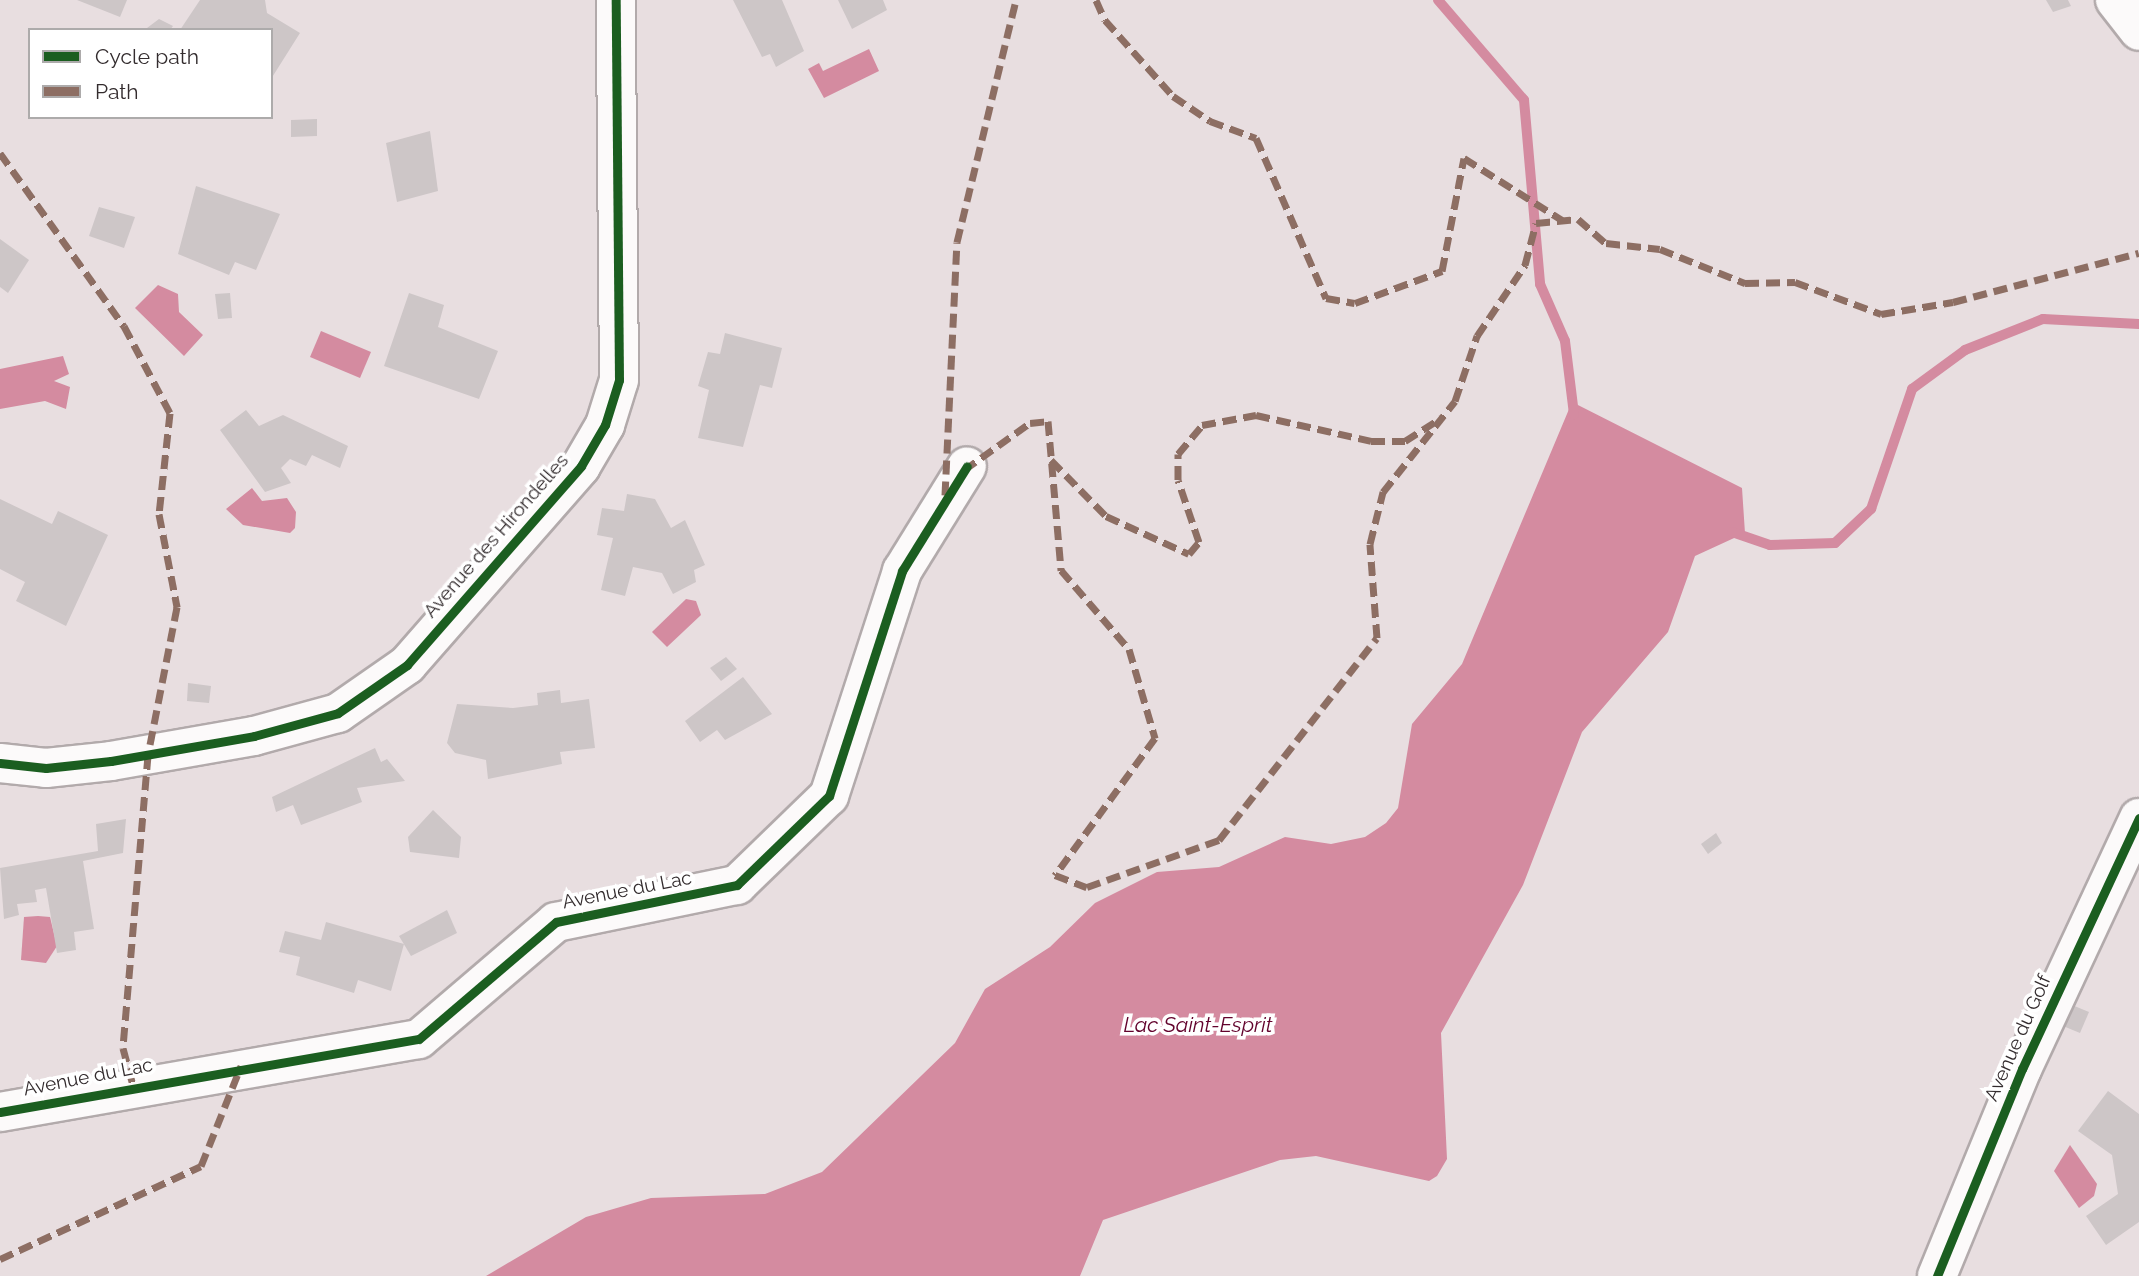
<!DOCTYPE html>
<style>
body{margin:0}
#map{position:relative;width:2139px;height:1276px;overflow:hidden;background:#e8dee0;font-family:Raleway,sans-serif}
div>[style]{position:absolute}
.water>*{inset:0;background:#d48ba0}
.stream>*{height:10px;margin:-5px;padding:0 5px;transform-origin:5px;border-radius:5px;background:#d48ba0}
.building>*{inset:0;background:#cdc6c7}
.roads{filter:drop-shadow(2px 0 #b2aaab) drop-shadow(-2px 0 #b2aaab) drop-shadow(0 2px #b2aaab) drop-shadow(0 -2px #b2aaab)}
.minor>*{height:38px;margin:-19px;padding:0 19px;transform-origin:19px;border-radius:19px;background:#fcfafa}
.quiet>*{height:7px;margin-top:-3.5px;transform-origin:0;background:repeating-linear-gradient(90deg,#8d6e63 0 14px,transparent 0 21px)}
.cycleway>*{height:9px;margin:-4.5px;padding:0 4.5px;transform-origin:4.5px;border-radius:4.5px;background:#1b5e20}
span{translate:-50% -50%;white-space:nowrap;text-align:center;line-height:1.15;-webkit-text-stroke:7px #fff;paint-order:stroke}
.street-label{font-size:19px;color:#332c2e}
.water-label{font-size:21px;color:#62022c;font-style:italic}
.legend{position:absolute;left:28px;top:28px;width:245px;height:91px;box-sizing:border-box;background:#fff;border:2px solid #adabab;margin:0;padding:9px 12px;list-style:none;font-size:21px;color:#332c2e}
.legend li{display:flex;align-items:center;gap:14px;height:35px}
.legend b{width:35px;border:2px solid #adabab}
</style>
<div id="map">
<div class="water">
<i style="clip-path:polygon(869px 49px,879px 71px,824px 98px,808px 69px,819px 63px,823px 71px)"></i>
<i style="clip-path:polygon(158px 285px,178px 294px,179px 312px,203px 335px,184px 356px,135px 308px)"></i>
<i style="clip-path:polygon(321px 331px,371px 352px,360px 378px,310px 357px)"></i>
<i style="clip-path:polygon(63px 356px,69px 374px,54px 381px,70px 387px,66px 409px,45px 401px,0 409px,0 369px)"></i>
<i style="clip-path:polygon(1572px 402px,1742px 488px,1745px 533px,1695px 556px,1668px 632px,1582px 732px,1523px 885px,1441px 1033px,1447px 1159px,1437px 1176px,1429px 1181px,1316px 1156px,1280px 1160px,1103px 1220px,1080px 1276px,486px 1276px,586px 1217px,651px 1198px,765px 1194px,822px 1172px,955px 1043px,985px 989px,1050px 947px,1095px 903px,1157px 872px,1219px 867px,1285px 837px,1331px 844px,1365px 837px,1386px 823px,1398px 808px,1412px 724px,1462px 664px)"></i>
<i style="clip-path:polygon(252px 488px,262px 501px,287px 498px,296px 512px,295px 528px,290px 533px,243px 525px,226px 509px)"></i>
<i style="clip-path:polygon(686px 599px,696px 601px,701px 615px,667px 647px,652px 632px)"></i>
<i style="clip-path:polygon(38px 916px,50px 917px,57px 946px,46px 963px,21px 960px,24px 917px)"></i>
<i style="clip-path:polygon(2070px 1145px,2097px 1184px,2094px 1196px,2079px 1208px,2054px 1171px)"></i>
</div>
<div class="stream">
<i style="left:1438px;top:0;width:132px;rotate:49.3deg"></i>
<i style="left:1524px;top:100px;width:185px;rotate:85deg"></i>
<i style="left:1540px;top:284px;width:62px;rotate:66.3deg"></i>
<i style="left:1565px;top:341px;width:74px;rotate:83deg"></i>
<i style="left:1732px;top:532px;width:40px;rotate:18.9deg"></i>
<i style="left:1770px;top:545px;width:65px;rotate:-1.8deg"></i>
<i style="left:1835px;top:543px;width:50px;rotate:-43.4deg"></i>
<i style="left:1871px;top:509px;width:127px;rotate:-71.1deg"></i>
<i style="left:1912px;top:389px;width:66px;rotate:-36.3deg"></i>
<i style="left:1965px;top:350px;width:84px;rotate:-21.7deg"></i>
<i style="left:2043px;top:319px;width:96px;rotate:3deg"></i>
</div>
<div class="building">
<i style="clip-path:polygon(77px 0,127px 0,120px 17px)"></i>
<i style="clip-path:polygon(200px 0,265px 0,267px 13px,300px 33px,271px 79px,271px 30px,180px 30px)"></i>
<i style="clip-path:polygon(733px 0,782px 0,804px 51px,776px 67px,770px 54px,762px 57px)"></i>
<i style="clip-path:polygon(838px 0,883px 0,887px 10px,852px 29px)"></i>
<i style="clip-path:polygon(2046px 0,2068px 0,2071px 6px,2053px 12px)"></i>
<i style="clip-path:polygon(159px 19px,173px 26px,170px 30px,147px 28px)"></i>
<i style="clip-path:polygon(317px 119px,317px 136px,291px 137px,291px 120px)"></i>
<i style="clip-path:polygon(430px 131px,438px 191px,397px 202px,386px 143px)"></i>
<i style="clip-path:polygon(196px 186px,280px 214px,256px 270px,235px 262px,229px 275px,178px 254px)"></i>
<i style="clip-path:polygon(99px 207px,135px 217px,124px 248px,89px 236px)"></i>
<i style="clip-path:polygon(0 239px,29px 260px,8px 293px,0 287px)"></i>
<i style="clip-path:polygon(230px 293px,232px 318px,218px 319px,215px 294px)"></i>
<i style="clip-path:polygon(409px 293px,444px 305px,438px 327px,498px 351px,479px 399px,384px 366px)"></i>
<i style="clip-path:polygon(725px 333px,782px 348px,772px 388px,760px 385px,743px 447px,698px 438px,709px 390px,698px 386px,708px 352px,720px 354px)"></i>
<i style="clip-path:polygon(246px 410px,259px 426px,283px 415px,348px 446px,340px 468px,312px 455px,306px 466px,290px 459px,281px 468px,291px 483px,265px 492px,220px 430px)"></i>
<i style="clip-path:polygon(627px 494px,655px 499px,671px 528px,685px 520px,705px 565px,694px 570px,696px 582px,673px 594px,662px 573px,633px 567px,625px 596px,601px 590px,613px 538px,597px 535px,602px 508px,624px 511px)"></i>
<i style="clip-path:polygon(0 499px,52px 524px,58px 511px,108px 535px,66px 626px,16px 601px,25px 582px,0 569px)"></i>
<i style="clip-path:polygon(726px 657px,737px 669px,721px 681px,710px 668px)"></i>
<i style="clip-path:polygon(743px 677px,772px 714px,725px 740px,717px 730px,700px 742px,685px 721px)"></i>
<i style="clip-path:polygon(188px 683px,211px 686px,209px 703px,187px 701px)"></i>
<i style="clip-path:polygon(560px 690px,561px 703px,589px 699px,595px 748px,560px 752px,562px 764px,488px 779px,486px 760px,455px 753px,447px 743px,457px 704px,513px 708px,538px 705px,537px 693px)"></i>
<i style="clip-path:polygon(375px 748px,381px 762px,387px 759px,405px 781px,357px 788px,362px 802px,301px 825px,293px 805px,276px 812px,272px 797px)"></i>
<i style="clip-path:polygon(433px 810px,461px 837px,459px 858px,410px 852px,408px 837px)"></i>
<i style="clip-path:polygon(126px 819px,123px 853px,83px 861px,94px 929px,74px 932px,76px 950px,57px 953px,46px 888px,35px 890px,37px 902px,17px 904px,19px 915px,4px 919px,0 868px,98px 851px,96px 824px)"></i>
<i style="clip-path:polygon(1716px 833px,1722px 843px,1708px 854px,1701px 844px)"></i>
<i style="clip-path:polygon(447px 910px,457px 933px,411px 956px,399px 936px)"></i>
<i style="clip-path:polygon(326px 922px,404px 944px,391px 991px,358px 980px,354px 993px,296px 975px,300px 957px,279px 952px,285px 931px,321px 940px)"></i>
<i style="clip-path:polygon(2072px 1005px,2089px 1012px,2080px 1033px,2063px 1026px)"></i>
<i style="clip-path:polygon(2108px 1091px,2139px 1114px,2139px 1222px,2106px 1245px,2086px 1216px,2118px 1194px,2112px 1155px,2078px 1131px)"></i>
</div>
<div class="roads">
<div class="minor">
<i style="left:2115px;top:0;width:39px;rotate:52deg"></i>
<i style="left:0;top:763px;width:46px;rotate:6.2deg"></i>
<i style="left:46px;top:768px;width:65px;rotate:-6.1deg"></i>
<i style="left:111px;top:761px;width:145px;rotate:-9.9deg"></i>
<i style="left:254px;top:736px;width:87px;rotate:-15.3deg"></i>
<i style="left:338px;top:713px;width:84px;rotate:-34.8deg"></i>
<i style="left:407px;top:665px;width:264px;rotate:-48.8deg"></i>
<i style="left:581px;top:466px;width:48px;rotate:-59.7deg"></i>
<i style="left:605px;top:425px;width:47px;rotate:-72.7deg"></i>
<i style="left:619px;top:380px;width:380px;rotate:-90.5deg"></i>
<i style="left:0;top:1112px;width:425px;rotate:-9.9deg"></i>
<i style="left:419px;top:1039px;width:180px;rotate:-40.5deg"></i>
<i style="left:556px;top:922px;width:185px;rotate:-11.6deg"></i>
<i style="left:737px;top:885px;width:128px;rotate:-44.1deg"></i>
<i style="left:829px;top:796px;width:237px;rotate:-72deg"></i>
<i style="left:902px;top:571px;width:123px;rotate:-58.2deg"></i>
<i style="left:1937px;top:1276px;width:224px;rotate:-67.7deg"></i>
<i style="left:2022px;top:1069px;width:277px;rotate:-65deg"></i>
</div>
</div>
<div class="quiet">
<i style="left:1096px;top:0;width:22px;rotate:66deg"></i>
<i style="left:1105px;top:20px;width:102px;rotate:48.2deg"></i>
<i style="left:1173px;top:96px;width:45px;rotate:34deg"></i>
<i style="left:1210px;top:121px;width:49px;rotate:20.3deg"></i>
<i style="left:1256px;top:138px;width:175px;rotate:66.4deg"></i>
<i style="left:1326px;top:298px;width:29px;rotate:10deg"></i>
<i style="left:1355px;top:303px;width:93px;rotate:-20.2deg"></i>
<i style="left:1442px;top:271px;width:115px;rotate:-79deg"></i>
<i style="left:1464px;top:158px;width:116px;rotate:32.3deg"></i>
<i style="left:0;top:153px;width:213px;rotate:54.4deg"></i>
<i style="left:124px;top:326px;width:98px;rotate:62.1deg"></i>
<i style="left:170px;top:413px;width:102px;rotate:96.2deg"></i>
<i style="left:159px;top:514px;width:95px;rotate:79deg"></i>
<i style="left:177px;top:607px;width:151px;rotate:101.1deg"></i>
<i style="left:148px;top:755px;width:294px;rotate:94.9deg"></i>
<i style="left:123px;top:1048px;width:39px;rotate:75deg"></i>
<i style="left:1051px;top:460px;width:78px;rotate:45.5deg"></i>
<i style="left:1106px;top:516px;width:91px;rotate:24.6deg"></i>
<i style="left:1189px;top:554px;width:16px;rotate:-50deg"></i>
<i style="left:1199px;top:542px;width:65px;rotate:-108.7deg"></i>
<i style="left:1178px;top:480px;width:26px;rotate:-90deg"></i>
<i style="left:1178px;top:454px;width:38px;rotate:-50deg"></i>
<i style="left:1202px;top:425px;width:55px;rotate:-10.5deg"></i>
<i style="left:1256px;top:415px;width:118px;rotate:12.7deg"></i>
<i style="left:1371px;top:441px;width:34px"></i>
<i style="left:1405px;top:441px;width:43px;rotate:-32.6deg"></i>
<i style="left:964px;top:470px;width:81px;rotate:-35.5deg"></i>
<i style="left:1030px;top:423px;width:18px;rotate:-6deg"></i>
<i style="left:1048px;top:421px;width:150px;rotate:85deg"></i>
<i style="left:1061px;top:570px;width:104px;rotate:49.3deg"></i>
<i style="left:1129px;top:649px;width:93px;rotate:73.7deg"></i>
<i style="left:1155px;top:738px;width:170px;rotate:126.1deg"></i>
<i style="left:1055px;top:875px;width:34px;rotate:21deg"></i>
<i style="left:1087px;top:887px;width:140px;rotate:-19.6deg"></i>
<i style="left:1219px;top:840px;width:256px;rotate:-52deg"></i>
<i style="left:1377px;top:638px;width:94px;rotate:-94.3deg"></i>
<i style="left:1370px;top:544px;width:54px;rotate:-76deg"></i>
<i style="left:1383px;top:492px;width:116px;rotate:-51.6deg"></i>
<i style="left:1455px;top:401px;width:69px;rotate:-71.3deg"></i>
<i style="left:1477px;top:336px;width:86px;rotate:-55.9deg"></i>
<i style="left:1525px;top:265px;width:43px;rotate:-75.3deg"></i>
<i style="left:1536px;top:223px;width:42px;rotate:-5.4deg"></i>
<i style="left:1578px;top:219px;width:37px;rotate:41deg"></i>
<i style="left:1606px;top:243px;width:54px;rotate:6.3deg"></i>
<i style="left:1660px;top:249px;width:92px;rotate:21.8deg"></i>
<i style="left:1745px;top:283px;width:50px;rotate:-1.1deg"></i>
<i style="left:1795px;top:282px;width:92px;rotate:20.4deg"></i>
<i style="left:1881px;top:314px;width:73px;rotate:-9.5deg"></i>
<i style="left:1953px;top:302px;width:192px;rotate:-14.8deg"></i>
<i style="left:945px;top:495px;width:253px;rotate:-87.3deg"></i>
<i style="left:957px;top:242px;width:249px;rotate:-76.3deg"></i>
<i style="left:0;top:1259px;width:221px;rotate:-24.8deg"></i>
<i style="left:201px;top:1166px;width:108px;rotate:-68.2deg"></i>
</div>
<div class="cycleway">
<i style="left:0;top:763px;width:46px;rotate:6.2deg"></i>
<i style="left:46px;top:768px;width:65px;rotate:-6.1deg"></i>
<i style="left:111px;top:761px;width:145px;rotate:-9.9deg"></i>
<i style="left:254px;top:736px;width:87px;rotate:-15.3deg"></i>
<i style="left:338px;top:713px;width:84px;rotate:-34.8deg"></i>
<i style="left:407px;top:665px;width:264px;rotate:-48.8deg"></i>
<i style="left:581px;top:466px;width:48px;rotate:-59.7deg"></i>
<i style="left:605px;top:425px;width:47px;rotate:-72.7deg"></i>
<i style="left:619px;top:380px;width:380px;rotate:-90.5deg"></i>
<i style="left:0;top:1112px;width:425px;rotate:-9.9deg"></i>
<i style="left:419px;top:1039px;width:180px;rotate:-40.5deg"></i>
<i style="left:556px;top:922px;width:185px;rotate:-11.6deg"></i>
<i style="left:737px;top:885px;width:128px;rotate:-44.1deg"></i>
<i style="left:829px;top:796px;width:237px;rotate:-72deg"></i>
<i style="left:902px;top:571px;width:123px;rotate:-58.2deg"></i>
<i style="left:1937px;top:1276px;width:224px;rotate:-67.7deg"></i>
<i style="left:2022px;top:1069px;width:277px;rotate:-65deg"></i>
</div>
<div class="street-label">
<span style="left:496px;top:536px;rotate:-49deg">Avenue des Hirondelles</span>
<span style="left:627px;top:890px;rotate:-11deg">Avenue du Lac</span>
<span style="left:2018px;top:1038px;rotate:-66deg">Avenue du Golf</span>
<span style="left:88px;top:1077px;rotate:-11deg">Avenue du Lac</span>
</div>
<div class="water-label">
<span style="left:1198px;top:1025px">Lac Saint-Esprit</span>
</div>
<ul class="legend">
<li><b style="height:9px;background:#1b5e20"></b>Cycle path</li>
<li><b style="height:9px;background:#8d6e63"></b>Path</li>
</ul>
</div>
